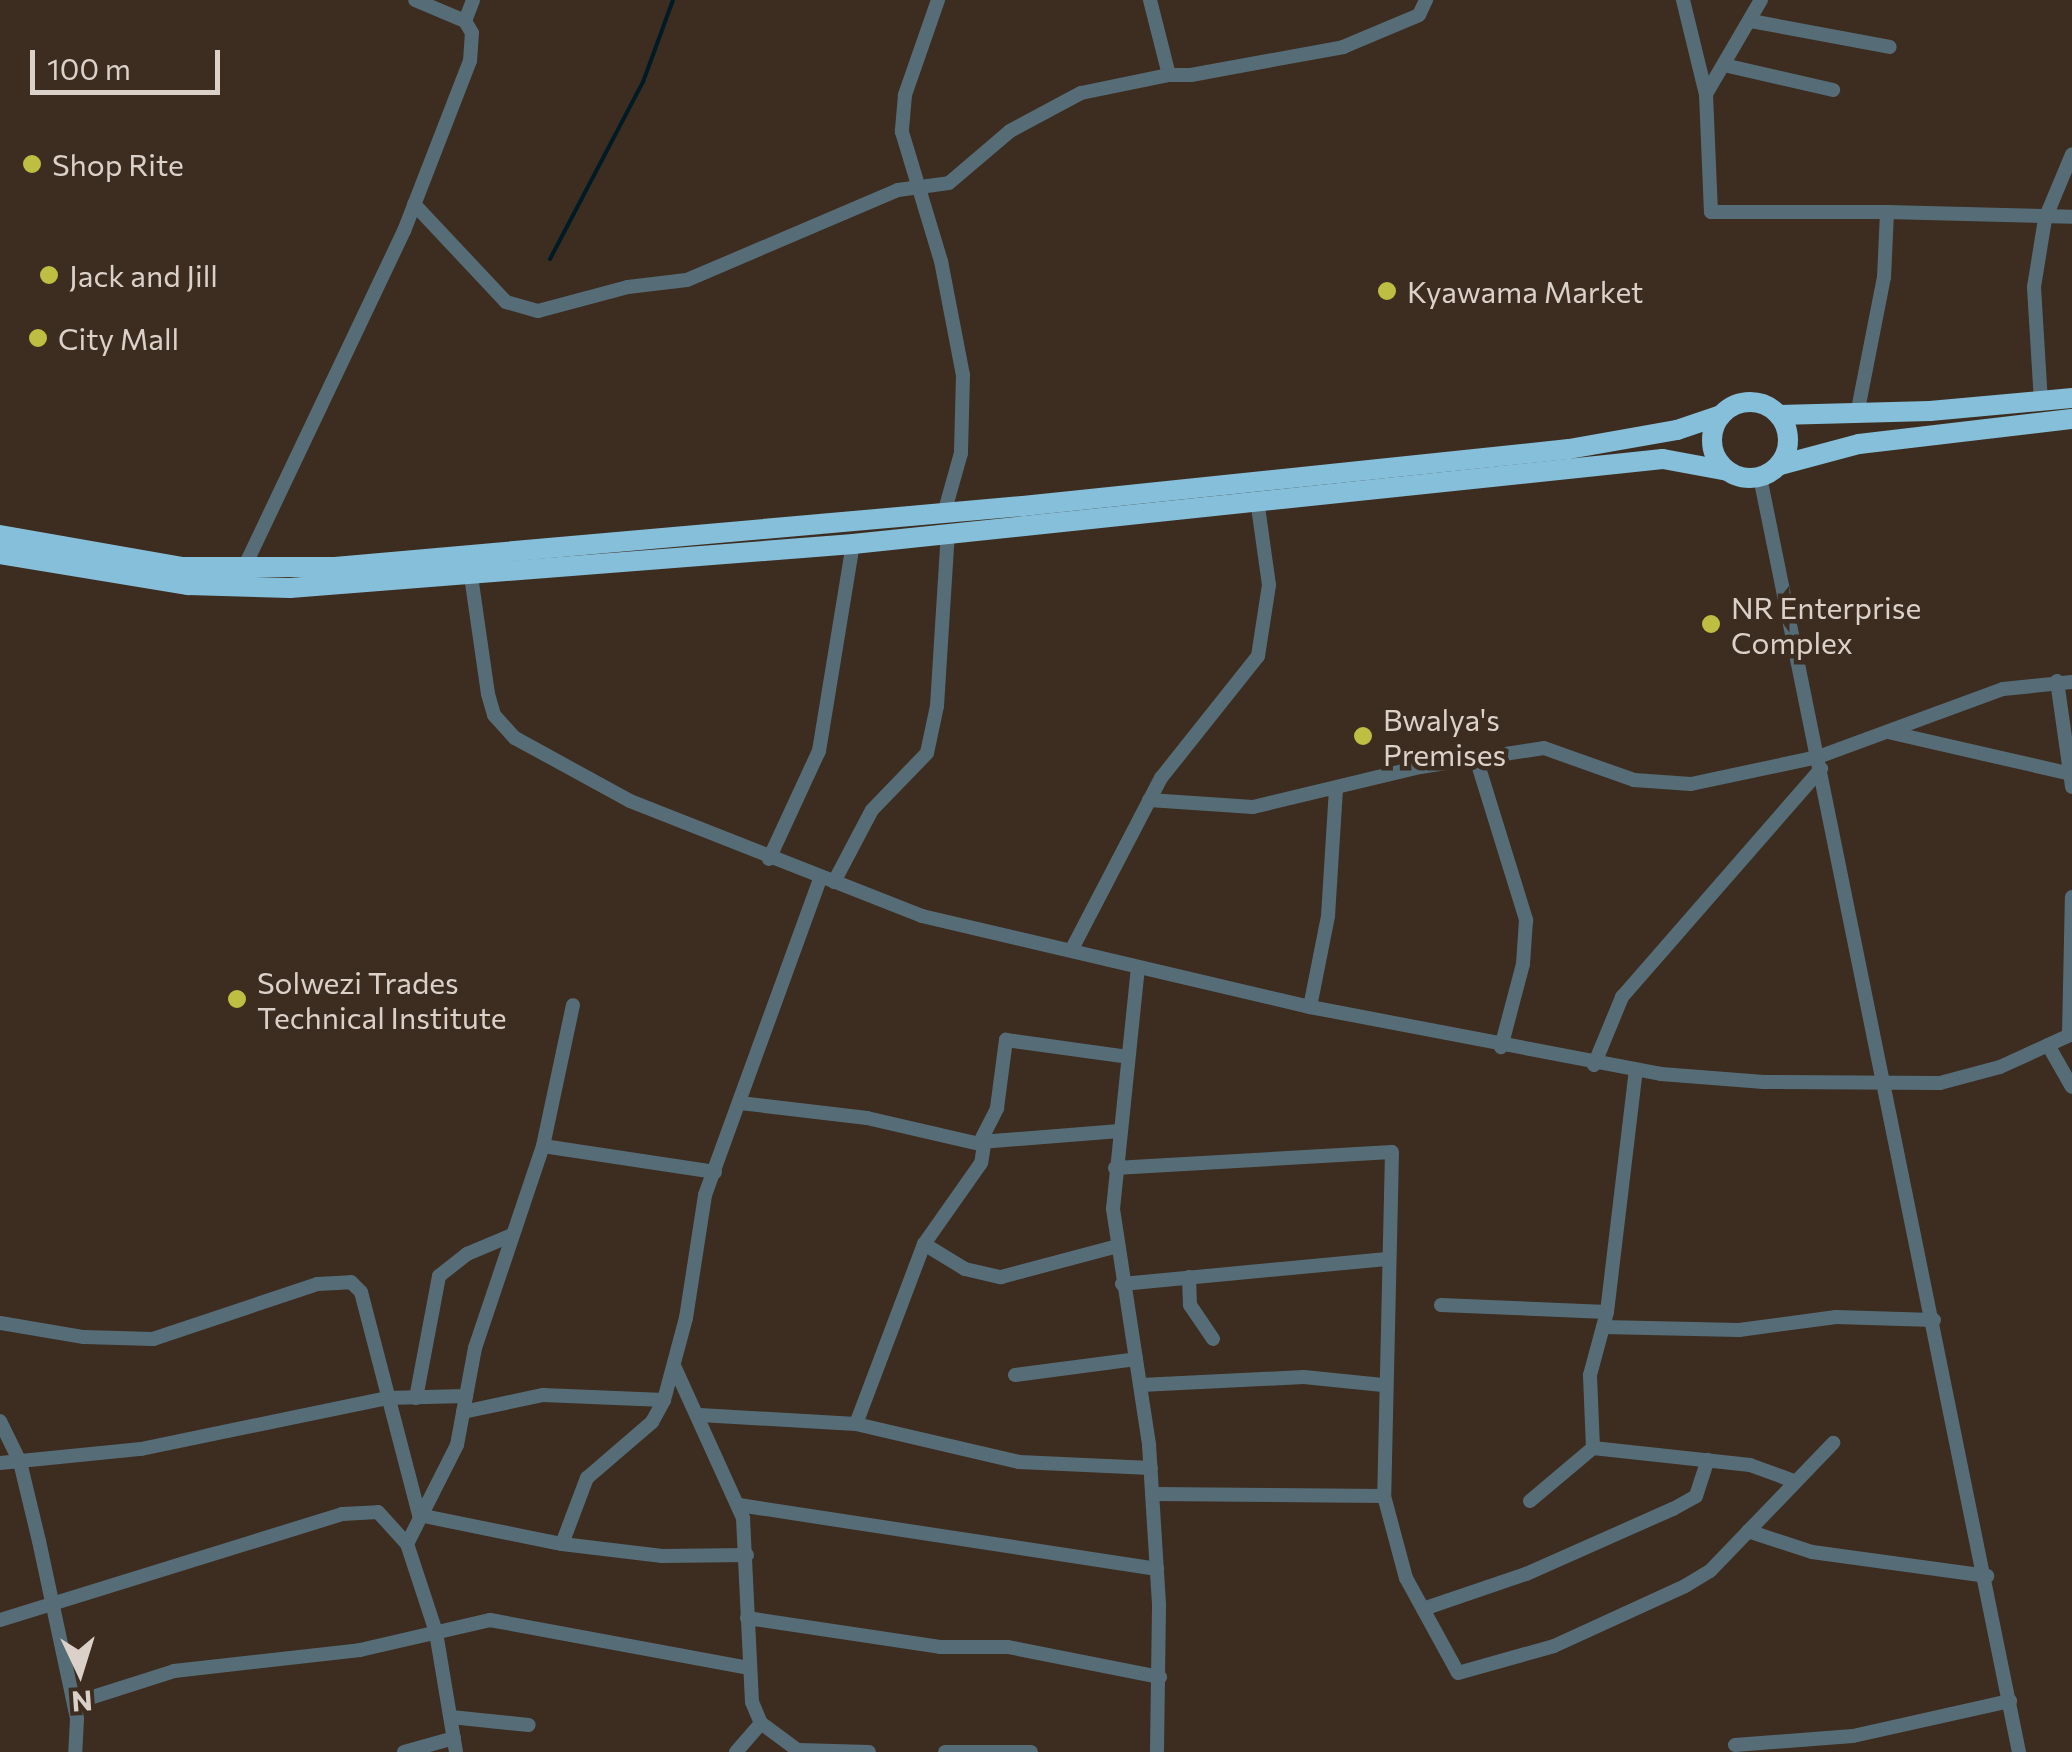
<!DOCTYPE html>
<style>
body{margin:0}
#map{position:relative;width:2072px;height:1752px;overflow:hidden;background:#3c2d20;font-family:Commissioner,sans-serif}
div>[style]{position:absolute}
.stream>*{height:4px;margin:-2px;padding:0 2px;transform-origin:2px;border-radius:2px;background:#001b26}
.minor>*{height:14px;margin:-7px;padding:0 7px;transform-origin:7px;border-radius:7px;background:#566d78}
.highway>*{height:20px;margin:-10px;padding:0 10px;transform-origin:10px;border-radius:10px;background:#86bfda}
.highway>.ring{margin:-10px;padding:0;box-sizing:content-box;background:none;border:20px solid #86bfda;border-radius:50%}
.dots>*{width:28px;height:28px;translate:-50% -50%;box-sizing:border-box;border:5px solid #3c2d20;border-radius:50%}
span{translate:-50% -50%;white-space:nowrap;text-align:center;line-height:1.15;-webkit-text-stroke:9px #3c2d20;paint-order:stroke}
.poi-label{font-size:30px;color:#dbd1c9}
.left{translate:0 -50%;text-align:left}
.north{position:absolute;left:30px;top:1622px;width:100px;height:100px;-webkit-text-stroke:8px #3c2d20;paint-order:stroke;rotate:176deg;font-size:28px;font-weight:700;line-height:40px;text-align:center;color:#dbd1c9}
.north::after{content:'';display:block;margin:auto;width:35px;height:45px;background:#dbd1c9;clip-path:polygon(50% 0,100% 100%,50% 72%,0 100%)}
.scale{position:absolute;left:30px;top:50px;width:190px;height:45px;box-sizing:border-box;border:5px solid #dbd1c9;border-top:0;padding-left:12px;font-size:30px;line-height:35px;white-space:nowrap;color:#dbd1c9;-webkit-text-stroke:8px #3c2d20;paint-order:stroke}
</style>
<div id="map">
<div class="stream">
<i style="left:550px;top:259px;width:200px;rotate:-62.3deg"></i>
<i style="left:643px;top:82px;width:87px;rotate:-69.9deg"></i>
</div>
<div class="minor">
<i style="left:938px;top:0;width:101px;rotate:109.2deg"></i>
<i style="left:905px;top:95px;width:37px;rotate:95deg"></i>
<i style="left:902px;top:132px;width:135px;rotate:73.2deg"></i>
<i style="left:941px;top:261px;width:116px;rotate:79.1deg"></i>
<i style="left:963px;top:375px;width:78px;rotate:91.5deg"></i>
<i style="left:961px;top:453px;width:59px;rotate:105.7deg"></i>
<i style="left:1150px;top:0;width:77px;rotate:75.8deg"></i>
<i style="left:1169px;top:75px;width:22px"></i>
<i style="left:1191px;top:75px;width:155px;rotate:-10.4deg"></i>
<i style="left:1343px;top:47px;width:82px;rotate:-22.8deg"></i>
<i style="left:1419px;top:15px;width:17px;rotate:-65deg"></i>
<i style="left:1683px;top:0;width:97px;rotate:76.3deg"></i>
<i style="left:1706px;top:94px;width:118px;rotate:87.6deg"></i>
<i style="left:1711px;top:212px;width:176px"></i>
<i style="left:1887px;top:212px;width:65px;rotate:92.6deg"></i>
<i style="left:1884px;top:277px;width:140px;rotate:101.1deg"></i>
<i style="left:465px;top:21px;width:22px;rotate:-69deg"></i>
<i style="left:1751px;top:21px;width:141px;rotate:10.6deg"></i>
<i style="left:1724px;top:65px;width:112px;rotate:12.9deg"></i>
<i style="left:1706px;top:94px;width:109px;rotate:-59.7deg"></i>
<i style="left:414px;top:204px;width:134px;rotate:46.8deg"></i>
<i style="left:506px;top:302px;width:33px;rotate:16deg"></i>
<i style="left:538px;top:311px;width:93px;rotate:-14.9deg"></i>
<i style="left:628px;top:287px;width:59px;rotate:-6.8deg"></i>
<i style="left:687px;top:280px;width:229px;rotate:-23.1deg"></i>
<i style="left:898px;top:190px;width:51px;rotate:-7.8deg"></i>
<i style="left:949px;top:183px;width:80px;rotate:-40.4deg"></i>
<i style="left:1010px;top:131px;width:81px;rotate:-28.2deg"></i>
<i style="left:1081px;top:93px;width:90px;rotate:-11.6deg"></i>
<i style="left:1887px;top:212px;width:185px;rotate:1.5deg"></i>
<i style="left:2041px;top:402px;width:115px;rotate:-93.5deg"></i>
<i style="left:2034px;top:287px;width:69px;rotate:-80.8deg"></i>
<i style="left:2045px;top:219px;width:70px;rotate:-67.4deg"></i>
<i style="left:1760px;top:477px;width:1301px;rotate:78.52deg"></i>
<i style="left:242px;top:572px;width:378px;rotate:-64.6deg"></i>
<i style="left:404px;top:231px;width:182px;rotate:-68.8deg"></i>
<i style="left:470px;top:61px;width:28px;rotate:-86deg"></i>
<i style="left:472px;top:33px;width:14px;rotate:-120deg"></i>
<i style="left:465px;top:21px;width:54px;rotate:-157.2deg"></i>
<i style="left:471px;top:576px;width:119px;rotate:81.8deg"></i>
<i style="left:488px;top:694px;width:22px;rotate:74deg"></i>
<i style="left:494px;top:715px;width:31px;rotate:48deg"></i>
<i style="left:515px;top:738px;width:131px;rotate:28.7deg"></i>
<i style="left:630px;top:801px;width:314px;rotate:21.5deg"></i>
<i style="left:922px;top:916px;width:399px;rotate:13.2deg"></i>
<i style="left:1310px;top:1007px;width:357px;rotate:10.8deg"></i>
<i style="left:1661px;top:1074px;width:103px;rotate:4.4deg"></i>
<i style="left:1764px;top:1082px;width:176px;rotate:0.3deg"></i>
<i style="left:1940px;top:1083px;width:62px;rotate:-14.9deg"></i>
<i style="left:2000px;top:1067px;width:79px;rotate:-24.6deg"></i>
<i style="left:2057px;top:681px;width:107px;rotate:81.9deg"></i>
<i style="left:1888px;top:732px;width:189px;rotate:12.9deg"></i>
<i style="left:1476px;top:758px;width:170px;rotate:72.8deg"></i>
<i style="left:1526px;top:920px;width:44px;rotate:93.9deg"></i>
<i style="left:1523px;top:964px;width:86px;rotate:104.8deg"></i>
<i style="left:1149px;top:800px;width:104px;rotate:3.9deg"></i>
<i style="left:1253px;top:807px;width:172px;rotate:-13.5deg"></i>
<i style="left:1420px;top:767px;width:125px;rotate:-8.7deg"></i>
<i style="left:1544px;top:748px;width:96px;rotate:19.6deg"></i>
<i style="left:1634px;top:780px;width:57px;rotate:4deg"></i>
<i style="left:1691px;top:784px;width:130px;rotate:-12deg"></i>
<i style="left:1818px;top:757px;width:197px;rotate:-20.2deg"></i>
<i style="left:2003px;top:689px;width:69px;rotate:-5.8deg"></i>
<i style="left:769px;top:859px;width:119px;rotate:-65.2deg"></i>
<i style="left:819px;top:751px;width:210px;rotate:-80.7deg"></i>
<i style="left:834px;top:882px;width:81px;rotate:-62.2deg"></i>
<i style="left:872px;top:810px;width:79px;rotate:-46deg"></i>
<i style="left:927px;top:753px;width:48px;rotate:-78deg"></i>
<i style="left:937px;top:706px;width:173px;rotate:-86.4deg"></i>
<i style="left:1073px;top:947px;width:191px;rotate:-62.5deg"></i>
<i style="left:1161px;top:778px;width:156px;rotate:-51.5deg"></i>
<i style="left:1258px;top:656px;width:72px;rotate:-81.2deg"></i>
<i style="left:1269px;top:585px;width:86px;rotate:-98deg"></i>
<i style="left:1138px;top:967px;width:243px;rotate:95.9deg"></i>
<i style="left:1113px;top:1209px;width:239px;rotate:81.3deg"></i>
<i style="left:1149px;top:1445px;width:161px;rotate:86.4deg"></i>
<i style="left:1159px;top:1606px;width:146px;rotate:90.8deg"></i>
<i style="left:1310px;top:1007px;width:93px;rotate:-78.8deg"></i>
<i style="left:1328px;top:916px;width:127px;rotate:-86.4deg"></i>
<i style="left:2069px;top:1035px;width:138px;rotate:-88.8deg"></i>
<i style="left:2048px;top:1045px;width:48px;rotate:60.3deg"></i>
<i style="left:1594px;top:1065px;width:74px;rotate:-67.6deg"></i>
<i style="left:1622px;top:997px;width:303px;rotate:-48.9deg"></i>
<i style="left:740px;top:1103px;width:128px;rotate:6.7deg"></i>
<i style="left:867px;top:1118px;width:120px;rotate:13deg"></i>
<i style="left:984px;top:1145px;width:18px;rotate:99deg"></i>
<i style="left:981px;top:1163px;width:99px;rotate:125.1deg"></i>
<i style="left:924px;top:1244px;width:192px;rotate:110.7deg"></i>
<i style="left:980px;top:1142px;width:38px;rotate:-63deg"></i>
<i style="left:997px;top:1108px;width:69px;rotate:-82.5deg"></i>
<i style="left:1006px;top:1040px;width:123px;rotate:7.9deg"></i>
<i style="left:980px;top:1142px;width:140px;rotate:-4.5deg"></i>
<i style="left:543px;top:1146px;width:174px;rotate:8.6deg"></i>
<i style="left:1115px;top:1168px;width:277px;rotate:-3.3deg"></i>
<i style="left:1392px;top:1152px;width:344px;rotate:91.3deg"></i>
<i style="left:1384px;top:1496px;width:85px;rotate:75deg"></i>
<i style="left:1406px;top:1578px;width:108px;rotate:61.3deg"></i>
<i style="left:1458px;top:1673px;width:100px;rotate:-15.7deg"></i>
<i style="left:1554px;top:1646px;width:144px;rotate:-24.6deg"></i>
<i style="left:1685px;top:1586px;width:29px;rotate:-31deg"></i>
<i style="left:1710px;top:1571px;width:178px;rotate:-46.1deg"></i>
<i style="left:924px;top:1244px;width:48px;rotate:31.4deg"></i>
<i style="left:965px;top:1269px;width:37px;rotate:13deg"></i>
<i style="left:1001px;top:1277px;width:117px;rotate:-14.9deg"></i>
<i style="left:1189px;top:1277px;width:28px;rotate:88deg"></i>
<i style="left:1190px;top:1305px;width:41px;rotate:55.9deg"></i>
<i style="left:1122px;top:1284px;width:266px;rotate:-5.4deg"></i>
<i style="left:1441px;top:1305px;width:166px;rotate:2.4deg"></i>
<i style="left:0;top:1323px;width:85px;rotate:9.5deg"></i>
<i style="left:84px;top:1337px;width:69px;rotate:1.7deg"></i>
<i style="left:153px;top:1339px;width:173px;rotate:-18.5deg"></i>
<i style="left:317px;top:1284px;width:34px;rotate:-3deg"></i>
<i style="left:351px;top:1282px;width:14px;rotate:45deg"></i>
<i style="left:361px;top:1292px;width:230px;rotate:75.4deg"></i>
<i style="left:419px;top:1515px;width:146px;rotate:11.5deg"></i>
<i style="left:562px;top:1544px;width:101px;rotate:6.8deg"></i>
<i style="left:662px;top:1556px;width:85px;rotate:-0.7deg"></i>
<i style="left:1603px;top:1327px;width:136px;rotate:1.3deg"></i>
<i style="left:1739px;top:1330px;width:98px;rotate:-7.6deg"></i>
<i style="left:1836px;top:1317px;width:98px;rotate:1.8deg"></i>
<i style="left:675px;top:1368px;width:165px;rotate:65.6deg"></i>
<i style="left:743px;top:1518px;width:184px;rotate:87.2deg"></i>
<i style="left:752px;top:1702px;width:23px;rotate:67deg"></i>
<i style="left:761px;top:1723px;width:49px;rotate:36.6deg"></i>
<i style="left:1015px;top:1375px;width:122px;rotate:-7.5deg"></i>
<i style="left:1141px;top:1385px;width:163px;rotate:-2.8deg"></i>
<i style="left:1304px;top:1377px;width:79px;rotate:5.8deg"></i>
<i style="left:416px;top:1398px;width:124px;rotate:-79.3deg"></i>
<i style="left:439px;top:1276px;width:36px;rotate:-38deg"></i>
<i style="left:467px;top:1254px;width:49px;rotate:-22.9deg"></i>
<i style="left:463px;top:1412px;width:82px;rotate:-12deg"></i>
<i style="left:543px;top:1395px;width:121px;rotate:2.4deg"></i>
<i style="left:700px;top:1415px;width:156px;rotate:3.3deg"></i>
<i style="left:856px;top:1424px;width:167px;rotate:13.1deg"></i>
<i style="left:1019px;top:1462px;width:132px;rotate:2.6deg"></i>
<i style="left:0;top:1421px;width:46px;rotate:64deg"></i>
<i style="left:20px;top:1462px;width:81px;rotate:76.5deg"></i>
<i style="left:39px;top:1541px;width:182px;rotate:77.9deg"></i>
<i style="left:77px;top:1719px;width:33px;rotate:93deg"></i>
<i style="left:1593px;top:1448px;width:158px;rotate:6.2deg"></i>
<i style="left:1750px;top:1465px;width:47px;rotate:20deg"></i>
<i style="left:0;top:1463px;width:142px;rotate:-5.7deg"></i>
<i style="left:141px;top:1449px;width:251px;rotate:-11.7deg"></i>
<i style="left:387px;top:1398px;width:79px;rotate:-1.5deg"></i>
<i style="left:1152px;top:1494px;width:232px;rotate:0.5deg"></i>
<i style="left:1530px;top:1501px;width:82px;rotate:-40.1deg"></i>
<i style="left:1593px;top:1448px;width:73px;rotate:-92.4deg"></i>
<i style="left:1590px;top:1375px;width:65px;rotate:-74.9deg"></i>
<i style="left:1607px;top:1312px;width:244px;rotate:-83.2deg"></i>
<i style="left:739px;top:1505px;width:423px;rotate:8.7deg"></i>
<i style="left:1748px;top:1531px;width:67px;rotate:18.2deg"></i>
<i style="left:1812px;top:1552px;width:177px;rotate:7.8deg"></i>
<i style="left:562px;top:1544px;width:71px;rotate:-69.3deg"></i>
<i style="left:587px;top:1478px;width:86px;rotate:-40.7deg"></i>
<i style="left:652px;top:1422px;width:25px;rotate:-61deg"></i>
<i style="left:664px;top:1400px;width:85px;rotate:-75deg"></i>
<i style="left:686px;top:1318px;width:124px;rotate:-81.2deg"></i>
<i style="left:705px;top:1195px;width:338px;rotate:-70deg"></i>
<i style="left:1423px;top:1609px;width:109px;rotate:-18.8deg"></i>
<i style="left:1526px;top:1574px;width:161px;rotate:-23.9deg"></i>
<i style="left:1673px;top:1509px;width:26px;rotate:-29deg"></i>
<i style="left:1696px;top:1496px;width:38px;rotate:-72deg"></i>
<i style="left:747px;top:1618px;width:195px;rotate:8.5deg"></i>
<i style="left:940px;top:1647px;width:68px"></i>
<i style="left:1008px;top:1647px;width:155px;rotate:11.2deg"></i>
<i style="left:0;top:1620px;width:358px;rotate:-17.2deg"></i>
<i style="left:342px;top:1514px;width:36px;rotate:-3deg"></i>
<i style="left:378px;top:1512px;width:43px;rotate:47.8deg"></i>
<i style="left:74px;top:1703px;width:105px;rotate:-17.7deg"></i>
<i style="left:174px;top:1671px;width:187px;rotate:-6.4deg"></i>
<i style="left:360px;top:1650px;width:133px;rotate:-13deg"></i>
<i style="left:490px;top:1620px;width:264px;rotate:10.5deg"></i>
<i style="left:451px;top:1717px;width:78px;rotate:5.9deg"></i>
<i style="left:1735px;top:1745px;width:118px;rotate:-4.4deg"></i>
<i style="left:1853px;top:1736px;width:161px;rotate:-12.6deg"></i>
<i style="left:799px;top:1750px;width:70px;rotate:1.6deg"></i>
<i style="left:404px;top:1752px;width:52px;rotate:-15.6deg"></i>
<i style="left:456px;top:1752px;width:122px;rotate:-99.5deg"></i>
<i style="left:436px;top:1632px;width:93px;rotate:-108.2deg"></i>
<i style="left:407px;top:1544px;width:111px;rotate:-63.2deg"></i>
<i style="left:457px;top:1445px;width:99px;rotate:-79.5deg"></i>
<i style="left:475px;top:1348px;width:213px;rotate:-71.4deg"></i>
<i style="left:543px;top:1146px;width:144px;rotate:-78deg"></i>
<i style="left:736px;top:1752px;width:38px;rotate:-49deg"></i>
<i style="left:945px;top:1752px;width:86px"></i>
</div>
<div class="highway">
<i class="ring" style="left:1712px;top:402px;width:56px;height:56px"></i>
<i style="left:1779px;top:415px;width:151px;rotate:-1.5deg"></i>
<i style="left:1930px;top:411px;width:143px;rotate:-5.2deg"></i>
<i style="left:1780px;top:465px;width:82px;rotate:-14.9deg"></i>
<i style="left:1859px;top:444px;width:214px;rotate:-6.7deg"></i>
<i style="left:0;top:535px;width:184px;rotate:10deg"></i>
<i style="left:181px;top:567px;width:154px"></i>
<i style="left:335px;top:567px;width:691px;rotate:-5.07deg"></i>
<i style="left:1023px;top:506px;width:549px;rotate:-5.96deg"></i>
<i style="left:1569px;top:449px;width:110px;rotate:-10deg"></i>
<i style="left:1677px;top:430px;width:46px;rotate:-18.8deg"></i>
<i style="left:0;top:554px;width:191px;rotate:9.4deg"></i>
<i style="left:188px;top:585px;width:102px;rotate:1.7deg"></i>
<i style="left:290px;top:588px;width:565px;rotate:-4.47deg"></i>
<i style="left:853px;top:544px;width:814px;rotate:-5.99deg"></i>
<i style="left:1663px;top:459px;width:66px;rotate:10.5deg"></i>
</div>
<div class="dots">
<i style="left:32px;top:164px;background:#bebf42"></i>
<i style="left:49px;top:275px;background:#bebf42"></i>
<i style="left:1387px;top:291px;background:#bebf42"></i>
<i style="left:38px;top:338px;background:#bebf42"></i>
<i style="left:1711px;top:624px;background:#bebf42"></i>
<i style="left:1363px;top:736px;background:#bebf42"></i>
<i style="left:237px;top:999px;background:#bebf42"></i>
</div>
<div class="poi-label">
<span class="left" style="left:52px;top:164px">Shop Rite</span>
<span class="left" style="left:69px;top:275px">Jack and Jill</span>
<span class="left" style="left:1407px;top:291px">Kyawama Market</span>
<span class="left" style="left:58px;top:338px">City Mall</span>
<span class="left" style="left:1731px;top:624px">NR Enterprise<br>Complex</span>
<span class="left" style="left:1383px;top:736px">Bwalya's<br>Premises</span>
<span class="left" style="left:257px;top:999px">Solwezi Trades<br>Technical Institute</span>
</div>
<div class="north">N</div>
<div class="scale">100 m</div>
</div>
